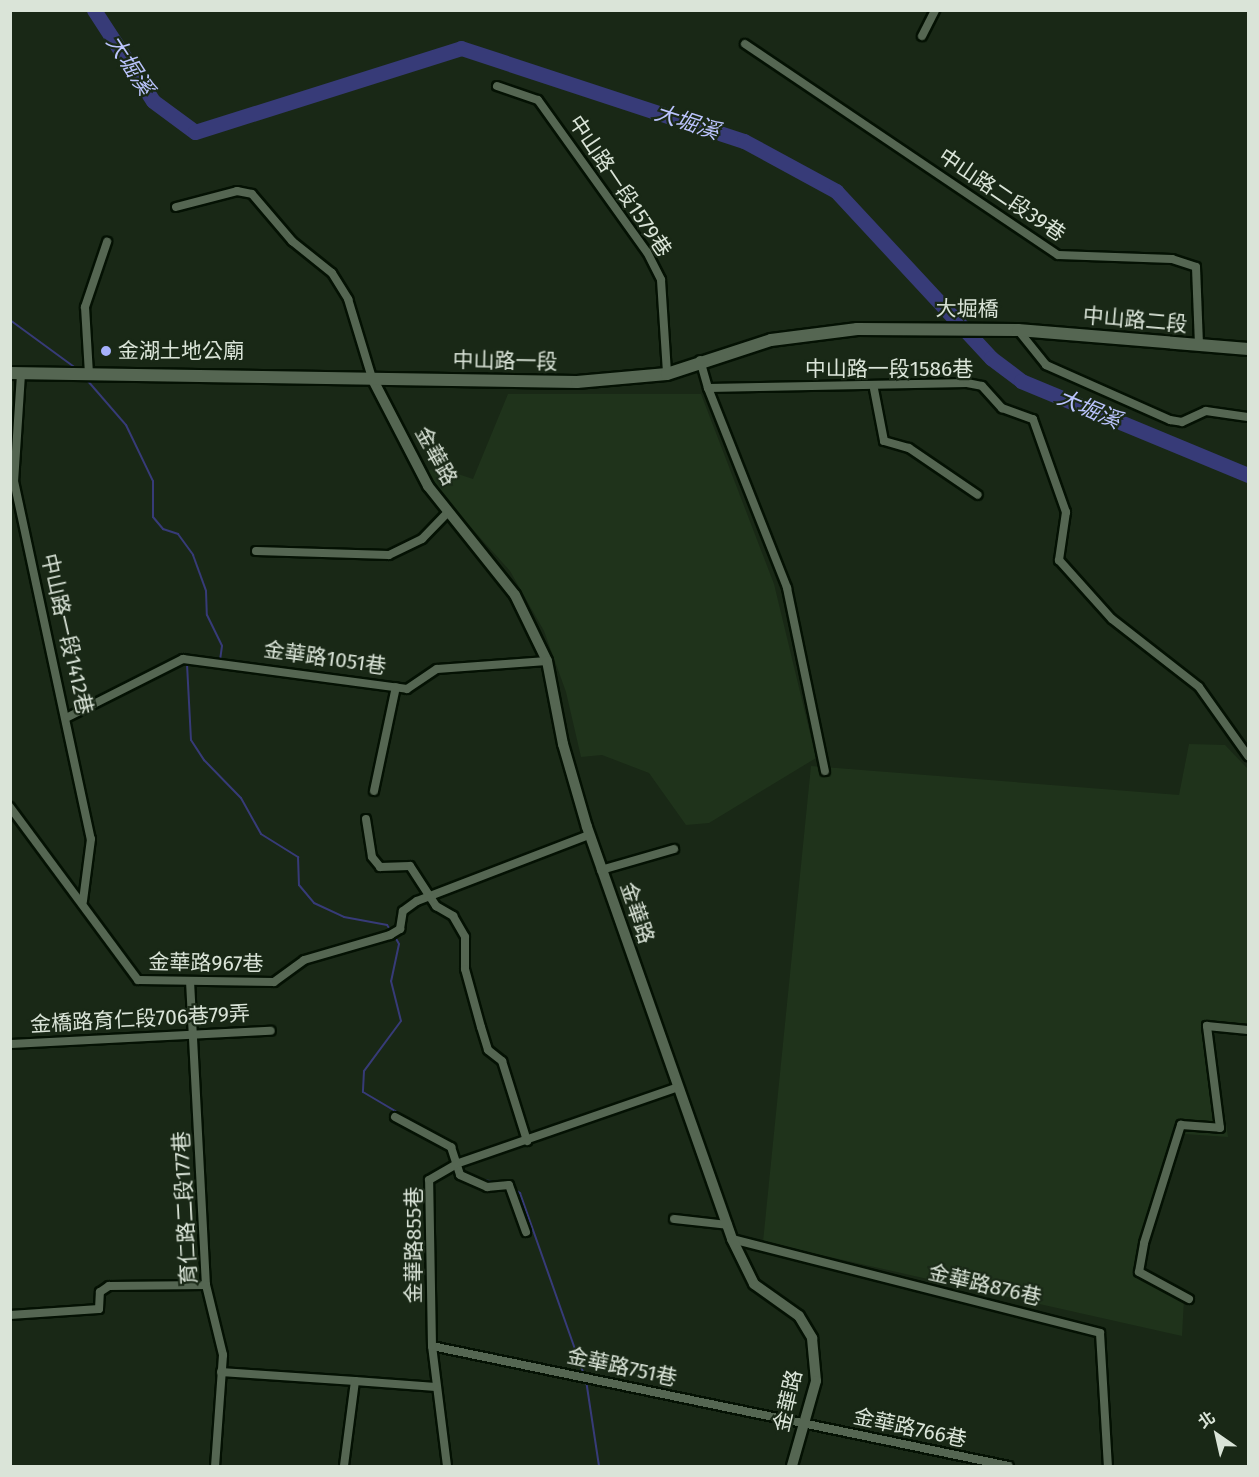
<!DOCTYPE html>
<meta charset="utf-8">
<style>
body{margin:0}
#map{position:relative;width:1259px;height:1477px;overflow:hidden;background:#192816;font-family:"Fira Sans","Noto Sans TC",sans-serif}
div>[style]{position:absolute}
.built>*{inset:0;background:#1f331b}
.stream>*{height:2px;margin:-1px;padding:0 1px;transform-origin:1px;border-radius:1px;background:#373b78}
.river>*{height:15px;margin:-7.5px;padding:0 7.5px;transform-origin:7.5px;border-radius:7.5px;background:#373b78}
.roads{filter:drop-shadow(2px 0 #041103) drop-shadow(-2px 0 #041103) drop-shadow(0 2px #041103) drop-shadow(0 -2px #041103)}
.minor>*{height:8px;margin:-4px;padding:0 4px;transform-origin:4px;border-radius:4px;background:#556652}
.tertiary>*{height:10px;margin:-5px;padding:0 5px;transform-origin:5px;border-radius:5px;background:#556652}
.secondary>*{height:12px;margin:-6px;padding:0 6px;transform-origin:6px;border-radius:6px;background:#556652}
.dots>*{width:16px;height:16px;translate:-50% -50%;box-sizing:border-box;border:3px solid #192816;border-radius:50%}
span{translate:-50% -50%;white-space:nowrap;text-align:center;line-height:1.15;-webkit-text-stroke:4.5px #192816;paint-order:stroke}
.street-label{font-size:21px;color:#dae4d8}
.poi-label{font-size:21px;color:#dae4d8}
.left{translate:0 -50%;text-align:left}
.water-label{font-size:22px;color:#bbc4fd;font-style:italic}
.frame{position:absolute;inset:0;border:12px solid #dae4d8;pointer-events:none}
.north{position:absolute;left:1187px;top:1405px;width:60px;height:60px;-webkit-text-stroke:4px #192816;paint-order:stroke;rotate:326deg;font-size:16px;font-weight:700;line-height:24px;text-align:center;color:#dae4d8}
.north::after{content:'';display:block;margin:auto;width:21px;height:27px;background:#dae4d8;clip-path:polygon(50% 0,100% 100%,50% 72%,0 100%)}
</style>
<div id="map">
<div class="built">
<i style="clip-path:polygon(508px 394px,701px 394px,774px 584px,816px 758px,709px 823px,686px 825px,649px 773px,602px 755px,581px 757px,566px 692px,544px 631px,510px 571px,441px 494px,428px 471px,437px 467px,473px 479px)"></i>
<i style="clip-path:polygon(1189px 744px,1225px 745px,1248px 769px,1248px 1035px,1213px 1032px,1228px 1137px,1184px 1134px,1153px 1223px,1145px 1273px,1184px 1299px,1182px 1336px,763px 1242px,811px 766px,1179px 795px)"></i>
</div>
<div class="stream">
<i style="left:10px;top:320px;width:83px;rotate:36.2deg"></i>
<i style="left:87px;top:380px;width:60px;rotate:49.1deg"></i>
<i style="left:126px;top:425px;width:62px;rotate:64.3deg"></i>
<i style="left:153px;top:481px;width:36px;rotate:90deg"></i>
<i style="left:153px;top:517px;width:16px;rotate:50deg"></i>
<i style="left:163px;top:529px;width:16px;rotate:18deg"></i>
<i style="left:178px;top:534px;width:26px;rotate:54deg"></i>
<i style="left:193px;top:555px;width:38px;rotate:70deg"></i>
<i style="left:206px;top:591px;width:24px;rotate:88deg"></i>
<i style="left:207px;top:615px;width:34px;rotate:64deg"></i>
<i style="left:222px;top:646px;width:15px;rotate:98deg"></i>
<i style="left:212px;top:666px;width:25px;rotate:-175deg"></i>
<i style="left:187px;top:664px;width:76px;rotate:87deg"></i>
<i style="left:191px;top:740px;width:24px;rotate:57deg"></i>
<i style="left:204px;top:760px;width:53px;rotate:45.8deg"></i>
<i style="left:241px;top:798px;width:41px;rotate:60.9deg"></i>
<i style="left:261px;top:834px;width:44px;rotate:31.9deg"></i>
<i style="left:298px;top:857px;width:28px;rotate:88deg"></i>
<i style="left:299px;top:885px;width:23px;rotate:50deg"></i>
<i style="left:314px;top:903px;width:33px;rotate:25deg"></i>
<i style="left:344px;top:917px;width:44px;rotate:10.5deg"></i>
<i style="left:387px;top:925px;width:7px;rotate:56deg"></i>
<i style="left:394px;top:935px;width:10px;rotate:61deg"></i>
<i style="left:399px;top:944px;width:38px;rotate:102deg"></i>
<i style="left:391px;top:981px;width:41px;rotate:76deg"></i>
<i style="left:401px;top:1021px;width:62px;rotate:126.5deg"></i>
<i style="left:364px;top:1071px;width:21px;rotate:93deg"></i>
<i style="left:363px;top:1092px;width:102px;rotate:30.6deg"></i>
<i style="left:455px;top:1148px;width:12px;rotate:66deg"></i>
<i style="left:479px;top:1180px;width:22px;rotate:5deg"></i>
<i style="left:513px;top:1188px;width:9px;rotate:36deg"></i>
<i style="left:520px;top:1193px;width:193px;rotate:70.6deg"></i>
<i style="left:586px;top:1380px;width:87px;rotate:81.4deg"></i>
</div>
<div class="river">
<i style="left:94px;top:10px;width:108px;rotate:57deg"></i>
<i style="left:153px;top:101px;width:52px;rotate:36.4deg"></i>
<i style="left:195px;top:132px;width:279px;rotate:-17.5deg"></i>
<i style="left:461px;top:48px;width:298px;rotate:18.2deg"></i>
<i style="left:744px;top:141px;width:105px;rotate:28.5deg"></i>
<i style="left:836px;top:191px;width:228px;rotate:47.1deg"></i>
<i style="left:991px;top:358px;width:38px;rotate:37deg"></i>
<i style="left:1021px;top:381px;width:246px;rotate:22.5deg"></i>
</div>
<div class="roads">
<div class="minor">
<i style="left:922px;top:36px;width:29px;rotate:-63deg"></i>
<i style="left:745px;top:44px;width:377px;rotate:34deg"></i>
<i style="left:1058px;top:255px;width:114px;rotate:2deg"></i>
<i style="left:1172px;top:259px;width:25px;rotate:18deg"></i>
<i style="left:1196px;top:267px;width:78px;rotate:87.8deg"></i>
<i style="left:497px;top:86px;width:43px;rotate:18.9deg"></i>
<i style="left:538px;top:100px;width:187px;rotate:54.4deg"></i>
<i style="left:647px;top:252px;width:31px;rotate:63deg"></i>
<i style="left:661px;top:280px;width:94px;rotate:86.3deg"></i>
<i style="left:176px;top:207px;width:63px;rotate:-14.7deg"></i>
<i style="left:237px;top:191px;width:15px;rotate:11deg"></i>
<i style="left:252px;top:194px;width:62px;rotate:49.6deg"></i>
<i style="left:292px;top:241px;width:51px;rotate:38.7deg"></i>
<i style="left:332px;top:273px;width:31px;rotate:58deg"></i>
<i style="left:348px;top:299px;width:83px;rotate:73.1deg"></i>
<i style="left:1018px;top:330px;width:45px;rotate:51.3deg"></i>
<i style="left:1046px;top:365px;width:136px;rotate:23.9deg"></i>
<i style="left:1170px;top:420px;width:12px;rotate:9deg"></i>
<i style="left:1182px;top:422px;width:26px;rotate:-25deg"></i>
<i style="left:1206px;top:411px;width:42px;rotate:8.1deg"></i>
<i style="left:700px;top:360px;width:29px;rotate:74deg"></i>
<i style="left:708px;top:388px;width:259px;rotate:-1.1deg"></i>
<i style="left:967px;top:383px;width:15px;rotate:11deg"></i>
<i style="left:982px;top:386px;width:30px;rotate:48deg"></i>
<i style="left:1002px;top:408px;width:33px;rotate:20deg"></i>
<i style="left:1033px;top:419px;width:99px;rotate:70.5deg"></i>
<i style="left:1066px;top:512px;width:49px;rotate:98.3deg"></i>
<i style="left:1059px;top:560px;width:79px;rotate:48.1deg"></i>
<i style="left:1112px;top:619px;width:110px;rotate:38deg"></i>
<i style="left:1199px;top:687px;width:85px;rotate:54.6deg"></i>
<i style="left:21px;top:374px;width:107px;rotate:93.7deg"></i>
<i style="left:14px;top:481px;width:366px;rotate:77.9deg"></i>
<i style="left:91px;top:839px;width:63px;rotate:97.4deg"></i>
<i style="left:89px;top:374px;width:67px;rotate:-93.4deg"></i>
<i style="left:85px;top:307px;width:69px;rotate:-71.3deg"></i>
<i style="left:708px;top:388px;width:215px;rotate:68.4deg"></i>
<i style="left:787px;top:588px;width:187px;rotate:78.3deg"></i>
<i style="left:874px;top:389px;width:53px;rotate:79.1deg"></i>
<i style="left:884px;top:441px;width:26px;rotate:16deg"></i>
<i style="left:909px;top:448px;width:83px;rotate:34.3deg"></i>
<i style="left:256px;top:551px;width:133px;rotate:1.7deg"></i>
<i style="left:389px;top:555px;width:37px;rotate:-26deg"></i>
<i style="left:422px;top:539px;width:36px;rotate:-46deg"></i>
<i style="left:68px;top:717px;width:129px;rotate:-26.8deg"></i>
<i style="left:183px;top:659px;width:226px;rotate:7.6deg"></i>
<i style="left:407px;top:689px;width:36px;rotate:-34deg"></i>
<i style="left:437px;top:669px;width:110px;rotate:-4.2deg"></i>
<i style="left:374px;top:791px;width:106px;rotate:-78.1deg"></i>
<i style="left:10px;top:807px;width:215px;rotate:53.5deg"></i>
<i style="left:138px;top:980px;width:136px;rotate:0.8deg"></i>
<i style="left:274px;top:982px;width:37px;rotate:-36deg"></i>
<i style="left:304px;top:960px;width:90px;rotate:-16.2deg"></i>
<i style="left:390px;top:935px;width:12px;rotate:-31deg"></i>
<i style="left:400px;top:929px;width:18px;rotate:-81deg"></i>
<i style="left:403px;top:911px;width:17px;rotate:-36deg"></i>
<i style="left:417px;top:901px;width:184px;rotate:-21deg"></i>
<i style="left:366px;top:819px;width:38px;rotate:81deg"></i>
<i style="left:372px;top:857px;width:13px;rotate:51deg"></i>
<i style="left:380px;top:867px;width:30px;rotate:-2deg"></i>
<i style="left:410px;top:866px;width:48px;rotate:57deg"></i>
<i style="left:436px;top:906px;width:20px;rotate:30deg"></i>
<i style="left:453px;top:916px;width:24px;rotate:60deg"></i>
<i style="left:465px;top:937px;width:32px;rotate:90deg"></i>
<i style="left:465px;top:969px;width:60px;rotate:74.6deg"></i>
<i style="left:481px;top:1027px;width:24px;rotate:73deg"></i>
<i style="left:488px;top:1050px;width:18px;rotate:38deg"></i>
<i style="left:502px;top:1061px;width:84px;rotate:72.6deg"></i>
<i style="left:601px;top:870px;width:76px;rotate:-16deg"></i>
<i style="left:190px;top:981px;width:304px;rotate:87deg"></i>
<i style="left:206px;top:1285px;width:72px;rotate:76.3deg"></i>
<i style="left:223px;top:1355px;width:111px;rotate:94.1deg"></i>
<i style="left:10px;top:1044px;width:261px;rotate:-2.9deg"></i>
<i style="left:395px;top:1117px;width:64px;rotate:28.2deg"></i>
<i style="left:451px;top:1147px;width:29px;rotate:72deg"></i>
<i style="left:460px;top:1175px;width:30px;rotate:24deg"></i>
<i style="left:487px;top:1187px;width:22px;rotate:-5deg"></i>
<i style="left:509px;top:1185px;width:50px;rotate:70.1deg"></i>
<i style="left:674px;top:1219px;width:54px;rotate:6.3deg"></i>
<i style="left:732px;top:1239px;width:380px;rotate:14.3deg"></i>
<i style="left:1100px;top:1333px;width:133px;rotate:86.6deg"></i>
<i style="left:1189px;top:1299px;width:57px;rotate:-151.6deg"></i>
<i style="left:1139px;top:1272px;width:29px;rotate:-80deg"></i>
<i style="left:1144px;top:1243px;width:124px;rotate:-72.6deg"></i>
<i style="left:1181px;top:1125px;width:39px;rotate:4deg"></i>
<i style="left:1220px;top:1128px;width:103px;rotate:-97.3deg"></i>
<i style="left:1207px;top:1026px;width:41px;rotate:5.6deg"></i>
<i style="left:10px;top:1315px;width:89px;rotate:-3.9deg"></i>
<i style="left:99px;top:1309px;width:17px;rotate:-87deg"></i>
<i style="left:100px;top:1292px;width:11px;rotate:-34deg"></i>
<i style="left:109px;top:1286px;width:97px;rotate:-0.6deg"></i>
<i style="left:432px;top:1346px;width:589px;rotate:11.75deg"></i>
<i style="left:221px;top:1372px;width:134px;rotate:3.8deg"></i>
<i style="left:355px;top:1381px;width:86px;rotate:97.4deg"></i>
<i style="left:355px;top:1381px;width:81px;rotate:4.2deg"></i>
<i style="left:447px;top:1466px;width:121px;rotate:-97.1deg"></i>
<i style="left:432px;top:1346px;width:166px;rotate:-91deg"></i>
<i style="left:429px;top:1180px;width:34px;rotate:-30deg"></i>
<i style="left:459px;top:1163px;width:232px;rotate:-19.1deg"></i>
</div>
<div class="tertiary">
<i style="left:372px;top:378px;width:122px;rotate:62.6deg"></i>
<i style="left:428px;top:486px;width:139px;rotate:51.4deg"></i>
<i style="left:515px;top:595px;width:73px;rotate:64.1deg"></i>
<i style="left:547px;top:661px;width:85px;rotate:79.1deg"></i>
<i style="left:563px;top:744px;width:86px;rotate:73.9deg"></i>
<i style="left:587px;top:827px;width:437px;rotate:70.6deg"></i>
<i style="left:732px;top:1239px;width:50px;rotate:63.9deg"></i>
<i style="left:754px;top:1284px;width:55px;rotate:35.4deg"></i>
<i style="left:799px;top:1316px;width:26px;rotate:59deg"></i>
<i style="left:812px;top:1338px;width:43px;rotate:84.7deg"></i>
<i style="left:816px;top:1381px;width:88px;rotate:105.8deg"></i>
</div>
<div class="secondary">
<i style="left:10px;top:373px;width:567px;rotate:0.91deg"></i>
<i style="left:577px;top:382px;width:90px;rotate:-5.1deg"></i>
<i style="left:667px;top:374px;width:109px;rotate:-18.1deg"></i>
<i style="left:771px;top:340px;width:87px;rotate:-7.3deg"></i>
<i style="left:857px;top:329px;width:161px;rotate:0.4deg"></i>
<i style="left:1018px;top:330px;width:231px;rotate:4.7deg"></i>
</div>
</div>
<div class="dots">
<i style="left:106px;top:351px;background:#a6b1fc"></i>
</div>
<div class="street-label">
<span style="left:620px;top:186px;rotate:56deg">中山路一段1579巷</span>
<span style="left:1002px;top:195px;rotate:34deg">中山路二段39巷</span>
<span style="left:967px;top:309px;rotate:1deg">大堀橋</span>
<span style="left:1135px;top:320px;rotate:5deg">中山路二段</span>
<span style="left:505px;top:361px;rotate:1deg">中山路一段</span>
<span style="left:889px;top:369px">中山路一段1586巷</span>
<span style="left:436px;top:456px;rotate:61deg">金華路</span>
<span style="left:67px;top:634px;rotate:77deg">中山路一段1412巷</span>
<span style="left:325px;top:658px;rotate:8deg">金華路1051巷</span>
<span style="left:637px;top:913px;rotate:71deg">金華路</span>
<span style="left:206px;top:963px;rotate:1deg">金華路967巷</span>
<span style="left:140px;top:1019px;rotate:-3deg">金橋路育仁段706巷79弄</span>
<span style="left:185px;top:1208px;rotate:-93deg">育仁路二段177巷</span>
<span style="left:414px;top:1245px;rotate:-90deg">金華路855巷</span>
<span style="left:985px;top:1285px;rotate:13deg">金華路876巷</span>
<span style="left:622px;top:1367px;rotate:12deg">金華路751巷</span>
<span style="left:788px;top:1401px;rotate:-77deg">金華路</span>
<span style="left:910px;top:1428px;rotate:12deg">金華路766巷</span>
</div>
<div class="poi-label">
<span class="left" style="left:118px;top:351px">金湖土地公廟</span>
</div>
<div class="water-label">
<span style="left:130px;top:65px;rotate:57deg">大堀溪</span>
<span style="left:687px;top:122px;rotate:18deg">大堀溪</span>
<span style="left:1089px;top:409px;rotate:23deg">大堀溪</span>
</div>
<div class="frame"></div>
<div class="north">北</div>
</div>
